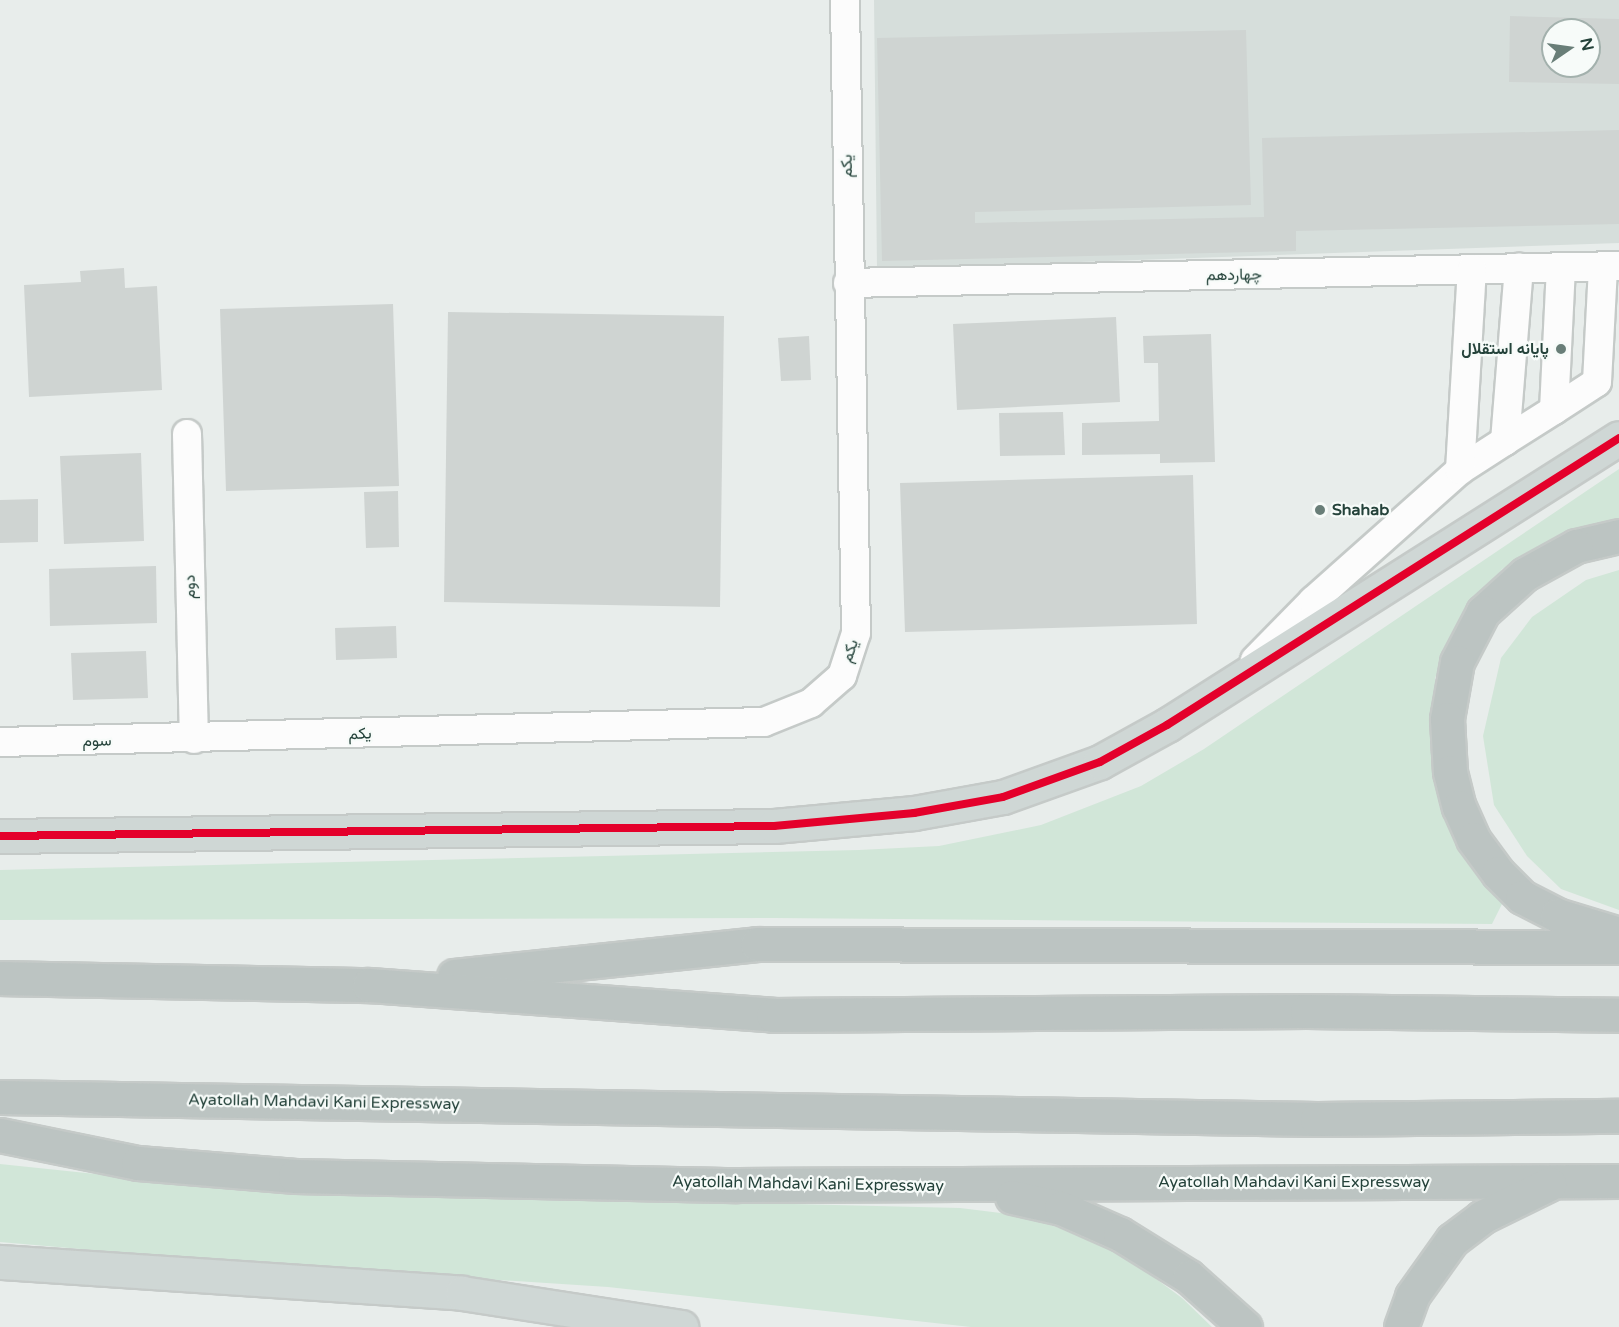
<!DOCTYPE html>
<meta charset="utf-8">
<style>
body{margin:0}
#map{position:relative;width:1619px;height:1327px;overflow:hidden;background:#e8edeb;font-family:"Varela Round",Vazirmatn,sans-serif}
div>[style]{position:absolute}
.built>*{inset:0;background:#d6dedb}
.green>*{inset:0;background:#d1e6d8}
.building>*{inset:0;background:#cfd4d2}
.roads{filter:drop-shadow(2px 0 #c5cac8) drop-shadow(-2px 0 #c5cac8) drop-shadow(0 2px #c5cac8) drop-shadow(0 -2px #c5cac8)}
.minor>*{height:28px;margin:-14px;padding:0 14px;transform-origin:14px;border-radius:14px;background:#fcfcfc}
.major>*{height:33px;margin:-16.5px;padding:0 16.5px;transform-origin:16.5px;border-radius:16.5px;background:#cfd7d5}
.highway>*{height:33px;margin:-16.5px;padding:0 16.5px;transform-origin:16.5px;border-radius:16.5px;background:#bcc4c2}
.bus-1>*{height:8px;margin:-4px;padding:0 4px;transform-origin:4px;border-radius:4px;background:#e4002b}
.dots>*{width:16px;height:16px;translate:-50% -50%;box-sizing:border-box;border:3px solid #f7fbf9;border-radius:50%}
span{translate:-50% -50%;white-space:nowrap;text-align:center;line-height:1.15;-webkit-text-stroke:4.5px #f7fbf9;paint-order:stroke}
.street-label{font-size:16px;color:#24423a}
.poi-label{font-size:16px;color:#24423a;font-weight:700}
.right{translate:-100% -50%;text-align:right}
.left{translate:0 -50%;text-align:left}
.north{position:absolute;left:1541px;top:18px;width:60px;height:60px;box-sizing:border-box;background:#f7fbf9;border:2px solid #a3b1ad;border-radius:50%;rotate:77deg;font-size:16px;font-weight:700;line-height:24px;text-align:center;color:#24423a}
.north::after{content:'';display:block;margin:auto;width:21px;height:27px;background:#697e78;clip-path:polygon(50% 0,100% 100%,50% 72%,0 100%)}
</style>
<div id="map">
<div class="built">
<i style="clip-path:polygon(evenodd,874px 0,1619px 0,1619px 243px,877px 269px,874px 0,1553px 30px,1589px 30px,1589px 66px,1553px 66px,1553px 30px)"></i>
</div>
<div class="green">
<i style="clip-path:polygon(1619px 469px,1619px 525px,1560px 542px,1502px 569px,1453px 640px,1435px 678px,1438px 770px,1506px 896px,1492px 924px,774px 918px,0 920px,0 870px,859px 850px,939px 846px,1041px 825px,1141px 786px,1204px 749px)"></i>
<i style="clip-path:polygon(1619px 570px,1619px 910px,1561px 889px,1527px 856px,1494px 805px,1483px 736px,1501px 658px,1532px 617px,1586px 580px)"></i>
<i style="clip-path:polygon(0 1164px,259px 1191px,960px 1208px,1017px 1215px,1070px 1231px,1129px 1259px,1182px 1298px,1212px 1327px,971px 1327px,608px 1287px,265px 1265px,0 1242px)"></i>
</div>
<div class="building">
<i style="clip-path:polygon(evenodd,1510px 16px,1619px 19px,1619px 84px,1509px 82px,1510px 16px,1553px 30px,1589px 30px,1589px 66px,1553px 66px,1553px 30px)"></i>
<i style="clip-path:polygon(1246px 30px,1251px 205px,975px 212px,975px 223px,1264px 217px,1262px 138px,1619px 130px,1619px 224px,1296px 231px,1296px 251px,882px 261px,877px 38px)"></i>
<i style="clip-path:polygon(124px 268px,125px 288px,157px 286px,162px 390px,29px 397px,24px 285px,81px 282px,80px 271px)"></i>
<i style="clip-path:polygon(393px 304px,399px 486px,226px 491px,220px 309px)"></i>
<i style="clip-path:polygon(448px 312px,724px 316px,720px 607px,444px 602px)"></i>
<i style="clip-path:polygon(1116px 317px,1120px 402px,957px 410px,953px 324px)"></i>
<i style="clip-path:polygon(1211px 334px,1215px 462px,1160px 463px,1160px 454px,1082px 455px,1082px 423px,1159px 421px,1158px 363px,1144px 363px,1143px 336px)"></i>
<i style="clip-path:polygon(809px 336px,811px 380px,781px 381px,778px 338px)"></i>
<i style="clip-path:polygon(1063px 412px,1065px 455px,1000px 456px,999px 413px)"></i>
<i style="clip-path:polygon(141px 453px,144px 541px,64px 544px,60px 456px)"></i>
<i style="clip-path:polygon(1193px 475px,1197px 624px,905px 632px,900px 483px)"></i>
<i style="clip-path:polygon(398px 491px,399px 547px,366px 548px,364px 492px)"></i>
<i style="clip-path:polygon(38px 499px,38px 542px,0 543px,0 500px)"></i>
<i style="clip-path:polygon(156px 566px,157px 623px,50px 626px,49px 569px)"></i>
<i style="clip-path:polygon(396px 626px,397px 658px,336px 660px,335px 628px)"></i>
<i style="clip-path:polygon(146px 651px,148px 698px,73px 700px,71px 653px)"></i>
</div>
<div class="roads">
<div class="minor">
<i style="left:848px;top:283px;width:771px;rotate:-1.26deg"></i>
<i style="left:1554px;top:410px;width:51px;rotate:-33.1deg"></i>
<i style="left:1597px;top:382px;width:116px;rotate:-87deg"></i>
<i style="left:187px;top:434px;width:305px;rotate:88.7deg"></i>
<i style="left:1505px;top:441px;width:58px;rotate:-32.3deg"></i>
<i style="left:1554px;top:410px;width:143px;rotate:-87.2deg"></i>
<i style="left:1460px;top:470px;width:54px;rotate:-32.8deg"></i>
<i style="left:1505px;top:441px;width:174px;rotate:-85.4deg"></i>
<i style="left:1255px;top:660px;width:83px;rotate:-45.5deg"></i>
<i style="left:1313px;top:601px;width:197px;rotate:-41.7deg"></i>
<i style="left:1460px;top:470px;width:201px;rotate:-86.6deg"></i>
<i style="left:0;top:742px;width:764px;rotate:-1.5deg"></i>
<i style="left:764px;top:722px;width:51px;rotate:-22deg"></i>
<i style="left:811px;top:703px;width:41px;rotate:-41.1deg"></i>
<i style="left:842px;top:676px;width:45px;rotate:-72deg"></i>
<i style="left:856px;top:633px;width:633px;rotate:-91deg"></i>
</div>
<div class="major">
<i style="left:0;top:836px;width:774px;rotate:-0.74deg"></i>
<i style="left:774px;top:826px;width:141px;rotate:-5.3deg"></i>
<i style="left:914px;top:813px;width:90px;rotate:-10.2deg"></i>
<i style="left:1003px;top:797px;width:103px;rotate:-19.8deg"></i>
<i style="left:1100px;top:762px;width:77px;rotate:-28.9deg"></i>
<i style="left:1167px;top:725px;width:535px;rotate:-32.41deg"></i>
<i style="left:0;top:1262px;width:463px;rotate:3.8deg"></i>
<i style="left:462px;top:1293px;width:222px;rotate:8.8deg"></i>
</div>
<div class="highway">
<i style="left:1619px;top:536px;width:44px;rotate:166.9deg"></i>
<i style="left:1576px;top:546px;width:58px;rotate:151.2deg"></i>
<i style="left:1525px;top:574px;width:57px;rotate:137.9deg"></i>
<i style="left:1483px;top:612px;width:56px;rotate:117.5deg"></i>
<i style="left:1457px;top:662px;width:58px;rotate:100deg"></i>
<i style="left:1447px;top:719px;width:53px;rotate:86.8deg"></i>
<i style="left:1450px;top:772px;width:36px;rotate:76deg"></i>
<i style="left:1459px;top:807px;width:35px;rotate:66deg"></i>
<i style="left:1473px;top:839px;width:42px;rotate:53.7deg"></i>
<i style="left:1498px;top:873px;width:34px;rotate:45deg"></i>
<i style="left:1522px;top:897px;width:39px;rotate:27deg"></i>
<i style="left:1557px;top:915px;width:65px;rotate:17deg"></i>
<i style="left:454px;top:976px;width:305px;rotate:-6deg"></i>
<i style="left:757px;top:944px;width:862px;rotate:0.2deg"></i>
<i style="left:0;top:978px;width:369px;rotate:1.1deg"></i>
<i style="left:369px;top:985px;width:405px;rotate:4.2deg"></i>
<i style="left:773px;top:1015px;width:534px;rotate:-0.43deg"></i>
<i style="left:1307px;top:1011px;width:312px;rotate:0.7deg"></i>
<i style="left:0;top:1097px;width:1317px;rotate:0.96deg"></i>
<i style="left:1317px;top:1119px;width:302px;rotate:-0.6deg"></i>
<i style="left:0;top:1135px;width:141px;rotate:11.5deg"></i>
<i style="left:138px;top:1163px;width:158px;rotate:4.7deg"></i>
<i style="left:295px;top:1176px;width:442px;rotate:1.2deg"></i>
<i style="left:737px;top:1185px;width:882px;rotate:-0.26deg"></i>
<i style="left:1012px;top:1197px;width:50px;rotate:12.7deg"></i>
<i style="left:1061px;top:1208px;width:64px;rotate:23.8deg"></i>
<i style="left:1120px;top:1234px;width:81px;rotate:31.9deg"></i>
<i style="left:1189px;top:1277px;width:75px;rotate:41.8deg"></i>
<i style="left:1401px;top:1327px;width:33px;rotate:-70deg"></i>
<i style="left:1412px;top:1296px;width:69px;rotate:-54.5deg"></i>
<i style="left:1452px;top:1240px;width:38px;rotate:-37deg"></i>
<i style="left:1482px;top:1217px;width:75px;rotate:-26.2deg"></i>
</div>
</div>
<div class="bus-1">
<i style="left:0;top:836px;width:774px;rotate:-0.74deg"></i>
<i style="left:774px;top:826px;width:141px;rotate:-5.3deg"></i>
<i style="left:914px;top:813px;width:90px;rotate:-10.2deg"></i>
<i style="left:1003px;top:797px;width:103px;rotate:-19.8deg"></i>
<i style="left:1100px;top:762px;width:77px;rotate:-28.9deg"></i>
<i style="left:1167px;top:725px;width:535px;rotate:-32.41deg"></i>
</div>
<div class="dots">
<i style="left:1561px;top:349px;background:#697e78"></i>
<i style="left:1320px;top:510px;background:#697e78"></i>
</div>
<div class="street-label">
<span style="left:847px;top:166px;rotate:-91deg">یکم</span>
<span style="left:1234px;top:275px;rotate:-1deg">چهاردهم</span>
<span style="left:190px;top:587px;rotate:-91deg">دوم</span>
<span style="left:850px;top:651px;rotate:-72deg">یکم</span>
<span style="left:360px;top:734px;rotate:-2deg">یکم</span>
<span style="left:97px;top:741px;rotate:-1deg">سوم</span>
<span style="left:324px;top:1102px;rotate:1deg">Ayatollah Mahdavi Kani Expressway</span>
<span style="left:1294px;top:1182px">Ayatollah Mahdavi Kani Expressway</span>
<span style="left:808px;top:1184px;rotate:1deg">Ayatollah Mahdavi Kani Expressway</span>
</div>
<div class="poi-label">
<span class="right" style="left:1549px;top:349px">پایانه استقلال</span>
<span class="left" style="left:1332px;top:510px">Shahab</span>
</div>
<div class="north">N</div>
</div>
